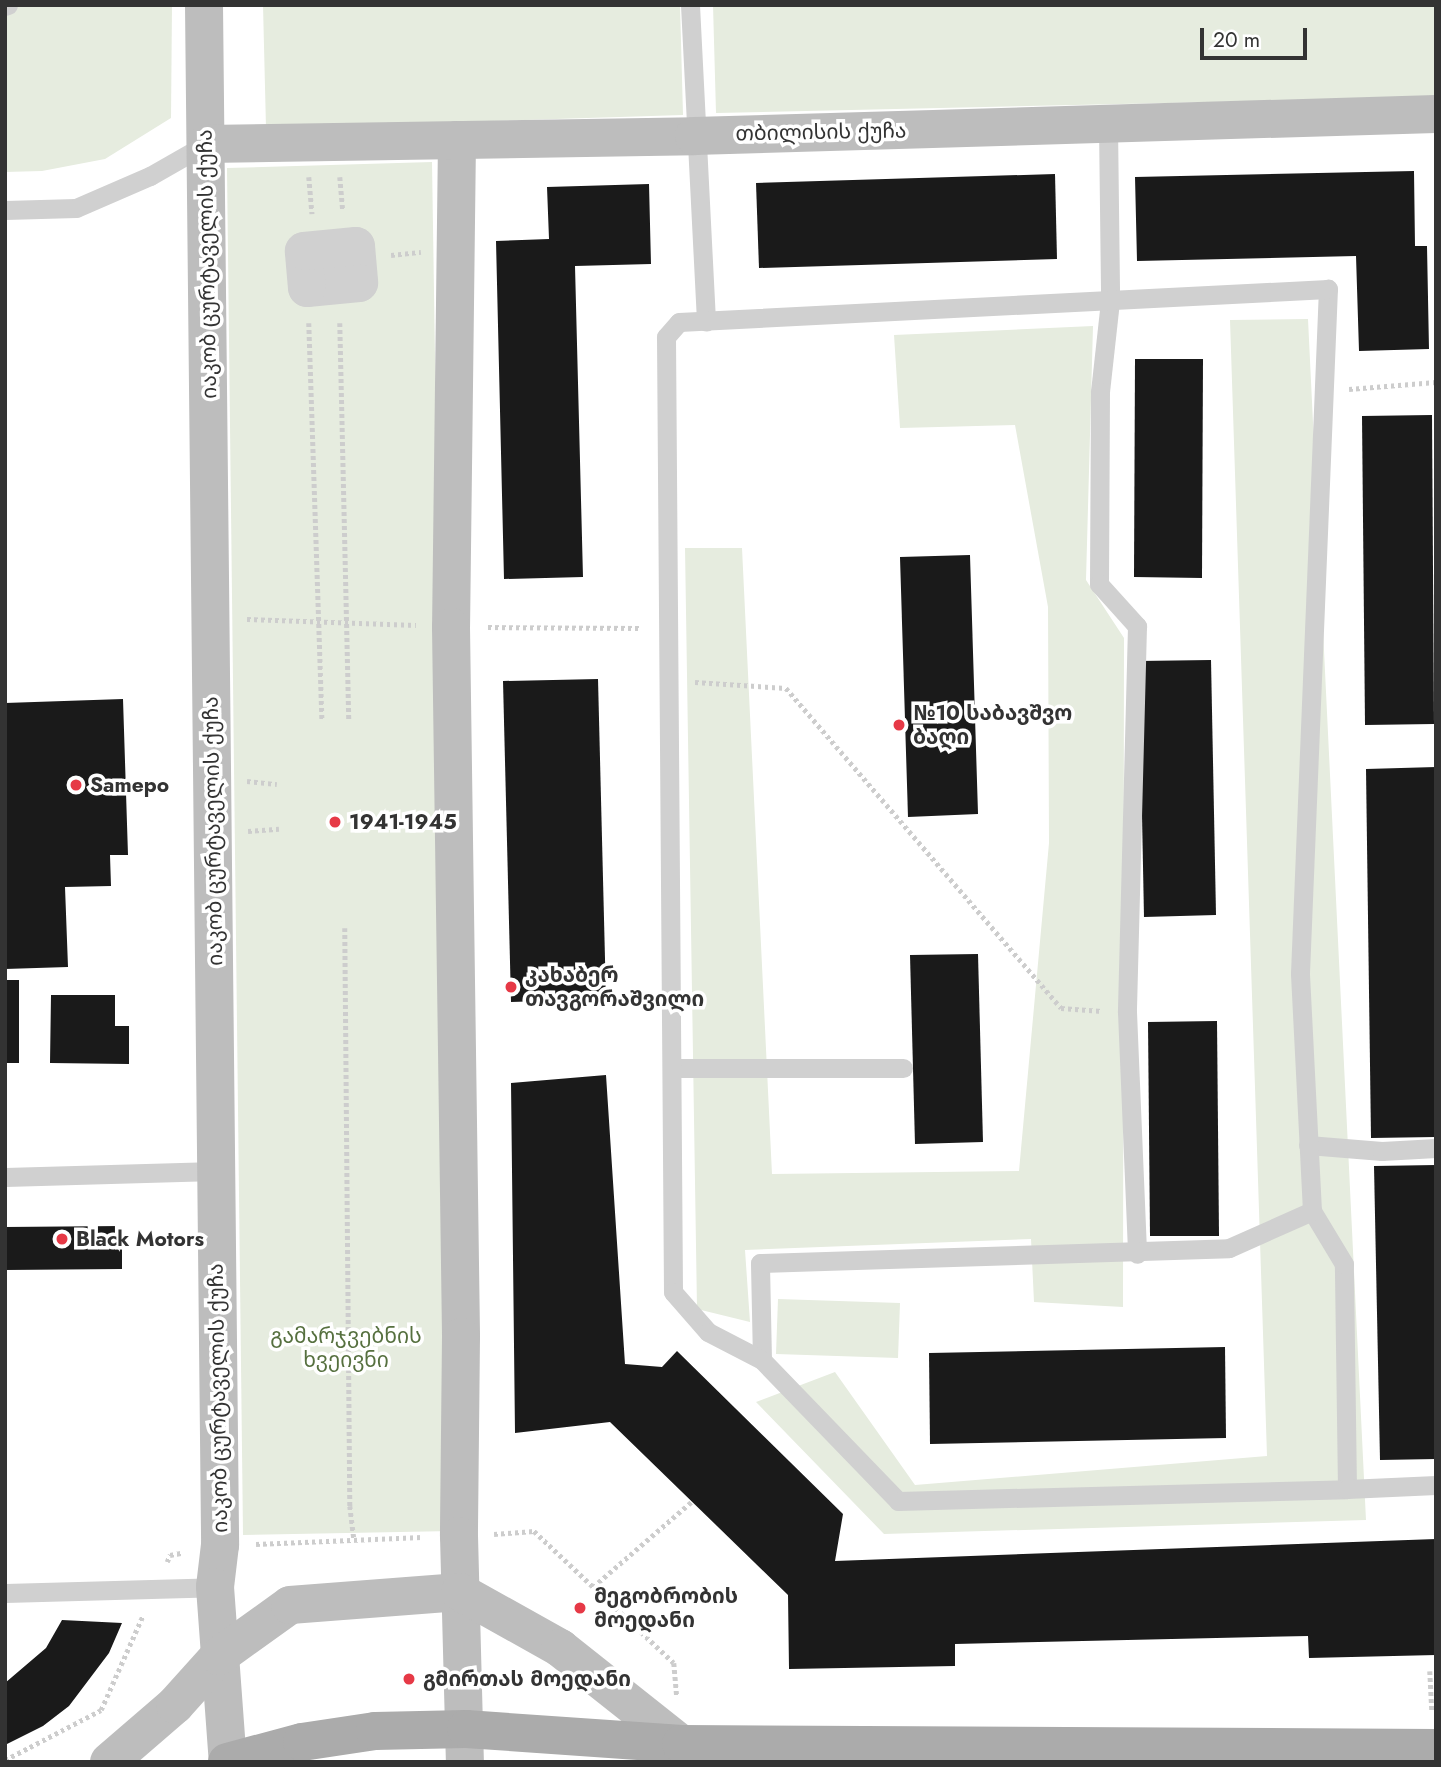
<!DOCTYPE html>
<meta charset="utf-8">
<style>
body{margin:0}
#map{position:relative;width:1441px;height:1767px;overflow:hidden;background:#fff;font-family:Jost,"Noto Sans Georgian",sans-serif}
div>[style]{position:absolute}
.green>*{inset:0;background:#e6ecdf}
.building>*{inset:0;background:#1a1a1a}
.path>*{height:4.5px;margin-top:-2.25px;transform-origin:0;background:repeating-linear-gradient(90deg,#cdcdcd 0 3.5px,transparent 0 7px)}
.lane>*{height:19px;margin:-9.5px;padding:0 9.5px;transform-origin:9.5px;border-radius:9.5px;background:#d0d0d0}
.street>*{height:38px;margin:-19px;padding:0 19px;transform-origin:19px;border-radius:19px;background:#d0d0d0}
.secondary>*{height:38px;margin:-19px;padding:0 19px;transform-origin:19px;border-radius:19px;background:#bdbdbd}
.primary>*{height:38px;margin:-19px;padding:0 19px;transform-origin:19px;border-radius:19px;background:#ababab}
.dots>*{width:19px;height:19px;translate:-50% -50%;box-sizing:border-box;border:4px solid #fff;border-radius:50%}
span{translate:-50% -50%;white-space:nowrap;text-align:center;line-height:1.15;-webkit-text-stroke:7px #fff;paint-order:stroke}
.street-label{font-size:21px;color:#333}
.poi-label{font-size:21px;color:#333;font-weight:700}
.left{translate:0 -50%;text-align:left}
.park-label{font-size:21px;color:#56703f}
.frame{position:absolute;inset:0;border:7px solid #333;pointer-events:none}
.scale{position:absolute;left:1200px;top:28px;width:107px;height:32px;box-sizing:border-box;border:4px solid #333;border-top:0;padding-left:9px;font-size:21px;line-height:24px;white-space:nowrap;color:#333;-webkit-text-stroke:5px #fff;paint-order:stroke}
</style>
<div id="map">
<div class="green">
<i style="clip-path:polygon(5px 5px,172px 5px,171px 118px,105px 159px,42px 171px,5px 172px)"></i>
<i style="clip-path:polygon(263px 5px,680px 5px,683px 115px,266px 128px)"></i>
<i style="clip-path:polygon(713px 5px,1436px 5px,1436px 97px,716px 113px)"></i>
<i style="clip-path:polygon(432px 162px,453px 1531px,243px 1535px,227px 168px)"></i>
<i style="clip-path:polygon(1308px 319px,1366px 1520px,884px 1534px,756px 1402px,835px 1372px,915px 1485px,1267px 1456px,1230px 320px)"></i>
<i style="clip-path:polygon(1093px 326px,1086px 580px,1124px 638px,1123px 1307px,1034px 1302px,1031px 1239px,745px 1250px,750px 1322px,697px 1309px,685px 548px,742px 548px,772px 1174px,1019px 1171px,1049px 843px,1048px 607px,1015px 425px,900px 428px,894px 335px)"></i>
<i style="clip-path:polygon(778px 1299px,900px 1303px,898px 1358px,776px 1354px)"></i>
</div>
<div class="building">
<i style="clip-path:polygon(1414px 171px,1415px 246px,1427px 246px,1429px 349px,1359px 351px,1356px 256px,1137px 261px,1135px 177px)"></i>
<i style="clip-path:polygon(1055px 174px,1057px 259px,759px 268px,756px 183px)"></i>
<i style="clip-path:polygon(649px 184px,651px 264px,575px 266px,583px 577px,504px 579px,496px 241px,549px 239px,547px 187px)"></i>
<i style="clip-path:polygon(1135px 359px,1203px 359px,1202px 578px,1134px 577px)"></i>
<i style="clip-path:polygon(1432px 415px,1434px 724px,1365px 725px,1362px 416px)"></i>
<i style="clip-path:polygon(970px 555px,978px 814px,908px 817px,900px 557px)"></i>
<i style="clip-path:polygon(1211px 660px,1216px 915px,1144px 917px,1139px 661px)"></i>
<i style="clip-path:polygon(598px 679px,606px 999px,511px 1002px,503px 681px)"></i>
<i style="clip-path:polygon(123px 699px,128px 855px,110px 855px,111px 886px,65px 887px,68px 967px,5px 969px,5px 703px)"></i>
<i style="clip-path:polygon(1436px 767px,1436px 1137px,1371px 1138px,1366px 769px)"></i>
<i style="clip-path:polygon(978px 954px,983px 1142px,915px 1144px,910px 955px)"></i>
<i style="clip-path:polygon(5px 980px,19px 980px,19px 1063px,5px 1063px)"></i>
<i style="clip-path:polygon(51px 995px,115px 995px,115px 1026px,129px 1026px,129px 1064px,50px 1063px)"></i>
<i style="clip-path:polygon(1217px 1021px,1219px 1236px,1150px 1236px,1148px 1022px)"></i>
<i style="clip-path:polygon(606px 1075px,625px 1364px,662px 1367px,677px 1351px,843px 1514px,835px 1561px,1436px 1539px,1436px 1655px,1309px 1658px,1308px 1636px,955px 1644px,955px 1666px,789px 1669px,788px 1595px,610px 1422px,515px 1433px,511px 1083px)"></i>
<i style="clip-path:polygon(1436px 1165px,1436px 1459px,1380px 1460px,1374px 1166px)"></i>
<i style="clip-path:polygon(122px 1226px,122px 1269px,5px 1270px,5px 1227px)"></i>
<i style="clip-path:polygon(1225px 1347px,1226px 1438px,930px 1444px,929px 1353px)"></i>
<i style="clip-path:polygon(62px 1620px,122px 1623px,109px 1653px,69px 1706px,43px 1726px,5px 1745px,5px 1683px,46px 1648px)"></i>
</div>
<div class="path">
<i style="left:309px;top:177px;width:37px;rotate:85deg"></i>
<i style="left:340px;top:177px;width:33px;rotate:85deg"></i>
<i style="left:391px;top:255px;width:30px;rotate:-6deg"></i>
<i style="left:309px;top:323px;width:398px;rotate:88.1deg"></i>
<i style="left:340px;top:323px;width:398px;rotate:88.7deg"></i>
<i style="left:1349px;top:389px;width:87px;rotate:-4.6deg"></i>
<i style="left:247px;top:619px;width:169px;rotate:2deg"></i>
<i style="left:488px;top:627px;width:152px;rotate:0.4deg"></i>
<i style="left:695px;top:682px;width:91px;rotate:3.8deg"></i>
<i style="left:786px;top:688px;width:422px;rotate:49.3deg"></i>
<i style="left:1061px;top:1008px;width:41px;rotate:4.2deg"></i>
<i style="left:247px;top:781px;width:30px;rotate:6deg"></i>
<i style="left:248px;top:831px;width:31px;rotate:-4deg"></i>
<i style="left:345px;top:928px;width:578px;rotate:89.5deg"></i>
<i style="left:350px;top:1506px;width:34px;rotate:83deg"></i>
<i style="left:494px;top:1534px;width:40px;rotate:-4.3deg"></i>
<i style="left:534px;top:1531px;width:192px;rotate:43.3deg"></i>
<i style="left:674px;top:1663px;width:32px;rotate:85deg"></i>
<i style="left:256px;top:1544px;width:166px;rotate:-2.4deg"></i>
<i style="left:167px;top:1562px;width:8px;rotate:-67deg"></i>
<i style="left:170px;top:1555px;width:11px;rotate:-10deg"></i>
<i style="left:593px;top:1587px;width:130px;rotate:-40.9deg"></i>
<i style="left:1430px;top:1671px;width:40px;rotate:87.1deg"></i>
<i style="left:5px;top:1760px;width:108px;rotate:-27.5deg"></i>
<i style="left:101px;top:1710px;width:104px;rotate:-66.1deg"></i>
</div>
<div class="lane">
<i style="left:690px;top:5px;width:317px;rotate:87.1deg"></i>
<i style="left:5px;top:6px;width:3px;rotate:-18deg"></i>
<i style="left:1108px;top:125px;width:176px;rotate:89.3deg"></i>
<i style="left:1110px;top:301px;width:92px;rotate:96.3deg"></i>
<i style="left:1100px;top:392px;width:192px;rotate:90.3deg"></i>
<i style="left:1099px;top:584px;width:57px;rotate:47.9deg"></i>
<i style="left:1137px;top:626px;width:386px;rotate:91.5deg"></i>
<i style="left:1127px;top:1012px;width:242px;rotate:87.6deg"></i>
<i style="left:5px;top:210px;width:71px;rotate:-1.6deg"></i>
<i style="left:76px;top:208px;width:81px;rotate:-23.4deg"></i>
<i style="left:150px;top:176px;width:64px;rotate:-29.7deg"></i>
<i style="left:672px;top:1068px;width:231px"></i>
<i style="left:1308px;top:1145px;width:74px;rotate:4.6deg"></i>
<i style="left:1382px;top:1151px;width:54px;rotate:-3.2deg"></i>
<i style="left:5px;top:1177px;width:211px;rotate:-1.6deg"></i>
<i style="left:762px;top:1360px;width:97px;rotate:-91.2deg"></i>
<i style="left:760px;top:1263px;width:469px;rotate:-1.8deg"></i>
<i style="left:1229px;top:1248px;width:91px;rotate:-24deg"></i>
<i style="left:1347px;top:1489px;width:225px;rotate:-90.8deg"></i>
<i style="left:1344px;top:1264px;width:62px;rotate:-121.1deg"></i>
<i style="left:1312px;top:1211px;width:238px;rotate:-92.9deg"></i>
<i style="left:1300px;top:973px;width:685px;rotate:-87.66deg"></i>
<i style="left:1328px;top:289px;width:650px;rotate:177.09deg"></i>
<i style="left:679px;top:322px;width:20px;rotate:131deg"></i>
<i style="left:666px;top:337px;width:955px;rotate:89.58deg"></i>
<i style="left:673px;top:1292px;width:53px;rotate:48.8deg"></i>
<i style="left:708px;top:1332px;width:61px;rotate:27.4deg"></i>
<i style="left:762px;top:1360px;width:196px;rotate:46deg"></i>
<i style="left:898px;top:1501px;width:449px;rotate:-1.5deg"></i>
<i style="left:1347px;top:1489px;width:89px;rotate:-2.6deg"></i>
<i style="left:5px;top:1593px;width:210px;rotate:-1.6deg"></i>
</div>
<div class="street">
<i style="left:356px;top:246px;width:37px;rotate:85deg"></i>
<i style="left:359px;top:283px;width:52px;rotate:174.5deg"></i>
<i style="left:307px;top:288px;width:37px;rotate:-95deg"></i>
<i style="left:304px;top:251px;width:52px;rotate:-5.5deg"></i>
</div>
<div class="secondary">
<i style="left:204px;top:5px;width:1540px;rotate:89.4deg"></i>
<i style="left:220px;top:1545px;width:42px;rotate:96.8deg"></i>
<i style="left:215px;top:1587px;width:175px;rotate:85.8deg"></i>
<i style="left:457px;top:140px;width:487px;rotate:90.7deg"></i>
<i style="left:451px;top:627px;width:710px;rotate:89.19deg"></i>
<i style="left:461px;top:1337px;width:199px;rotate:90.6deg"></i>
<i style="left:459px;top:1536px;width:226px;rotate:88.5deg"></i>
<i style="left:206px;top:144px;width:488px;rotate:-0.9deg"></i>
<i style="left:694px;top:136px;width:742px;rotate:-1.7deg"></i>
<i style="left:109px;top:1762px;width:87px;rotate:-40.8deg"></i>
<i style="left:175px;top:1705px;width:66px;rotate:-48.1deg"></i>
<i style="left:219px;top:1656px;width:87px;rotate:-35.7deg"></i>
<i style="left:290px;top:1605px;width:170px;rotate:-4.4deg"></i>
<i style="left:460px;top:1592px;width:115px;rotate:29.2deg"></i>
<i style="left:560px;top:1648px;width:154px;rotate:38.4deg"></i>
</div>
<div class="primary">
<i style="left:227px;top:1762px;width:78px;rotate:-14.9deg"></i>
<i style="left:302px;top:1742px;width:74px;rotate:-8.6deg"></i>
<i style="left:375px;top:1731px;width:91px;rotate:-1.3deg"></i>
<i style="left:466px;top:1729px;width:216px;rotate:4deg"></i>
<i style="left:681px;top:1744px;width:755px;rotate:0.3deg"></i>
</div>
<div class="dots">
<i style="left:899px;top:725px;background:#e63946"></i>
<i style="left:76px;top:785px;background:#e63946"></i>
<i style="left:335px;top:822px;background:#e63946"></i>
<i style="left:511px;top:987px;background:#e63946"></i>
<i style="left:62px;top:1239px;background:#e63946"></i>
<i style="left:580px;top:1608px;background:#e63946"></i>
<i style="left:409px;top:1679px;background:#e63946"></i>
</div>
<div class="street-label">
<span style="left:821px;top:132px;rotate:-1deg">თბილისის ქუჩა</span>
<span style="left:207px;top:264px;rotate:-91deg">იაკობ ცურტაველის ქუჩა</span>
<span style="left:213px;top:831px;rotate:-91deg">იაკობ ცურტაველის ქუჩა</span>
<span style="left:218px;top:1398px;rotate:-91deg">იაკობ ცურტაველის ქუჩა</span>
</div>
<div class="poi-label">
<span class="left" style="left:913px;top:725px">№10 საბავშვო<br>ბაღი</span>
<span class="left" style="left:90px;top:785px">Samepo</span>
<span class="left" style="left:349px;top:822px">1941-1945</span>
<span class="left" style="left:525px;top:987px">კახაბერ<br>თავგორაშვილი</span>
<span class="left" style="left:76px;top:1239px">Black Motors</span>
<span class="left" style="left:594px;top:1608px">მეგობრობის<br>მოედანი</span>
<span class="left" style="left:423px;top:1679px">გმირთას მოედანი</span>
</div>
<div class="park-label">
<span style="left:346px;top:1348px">გამარჯვებნის<br>ხვეივნი</span>
</div>
<div class="frame"></div>
<div class="scale">20 m</div>
</div>
